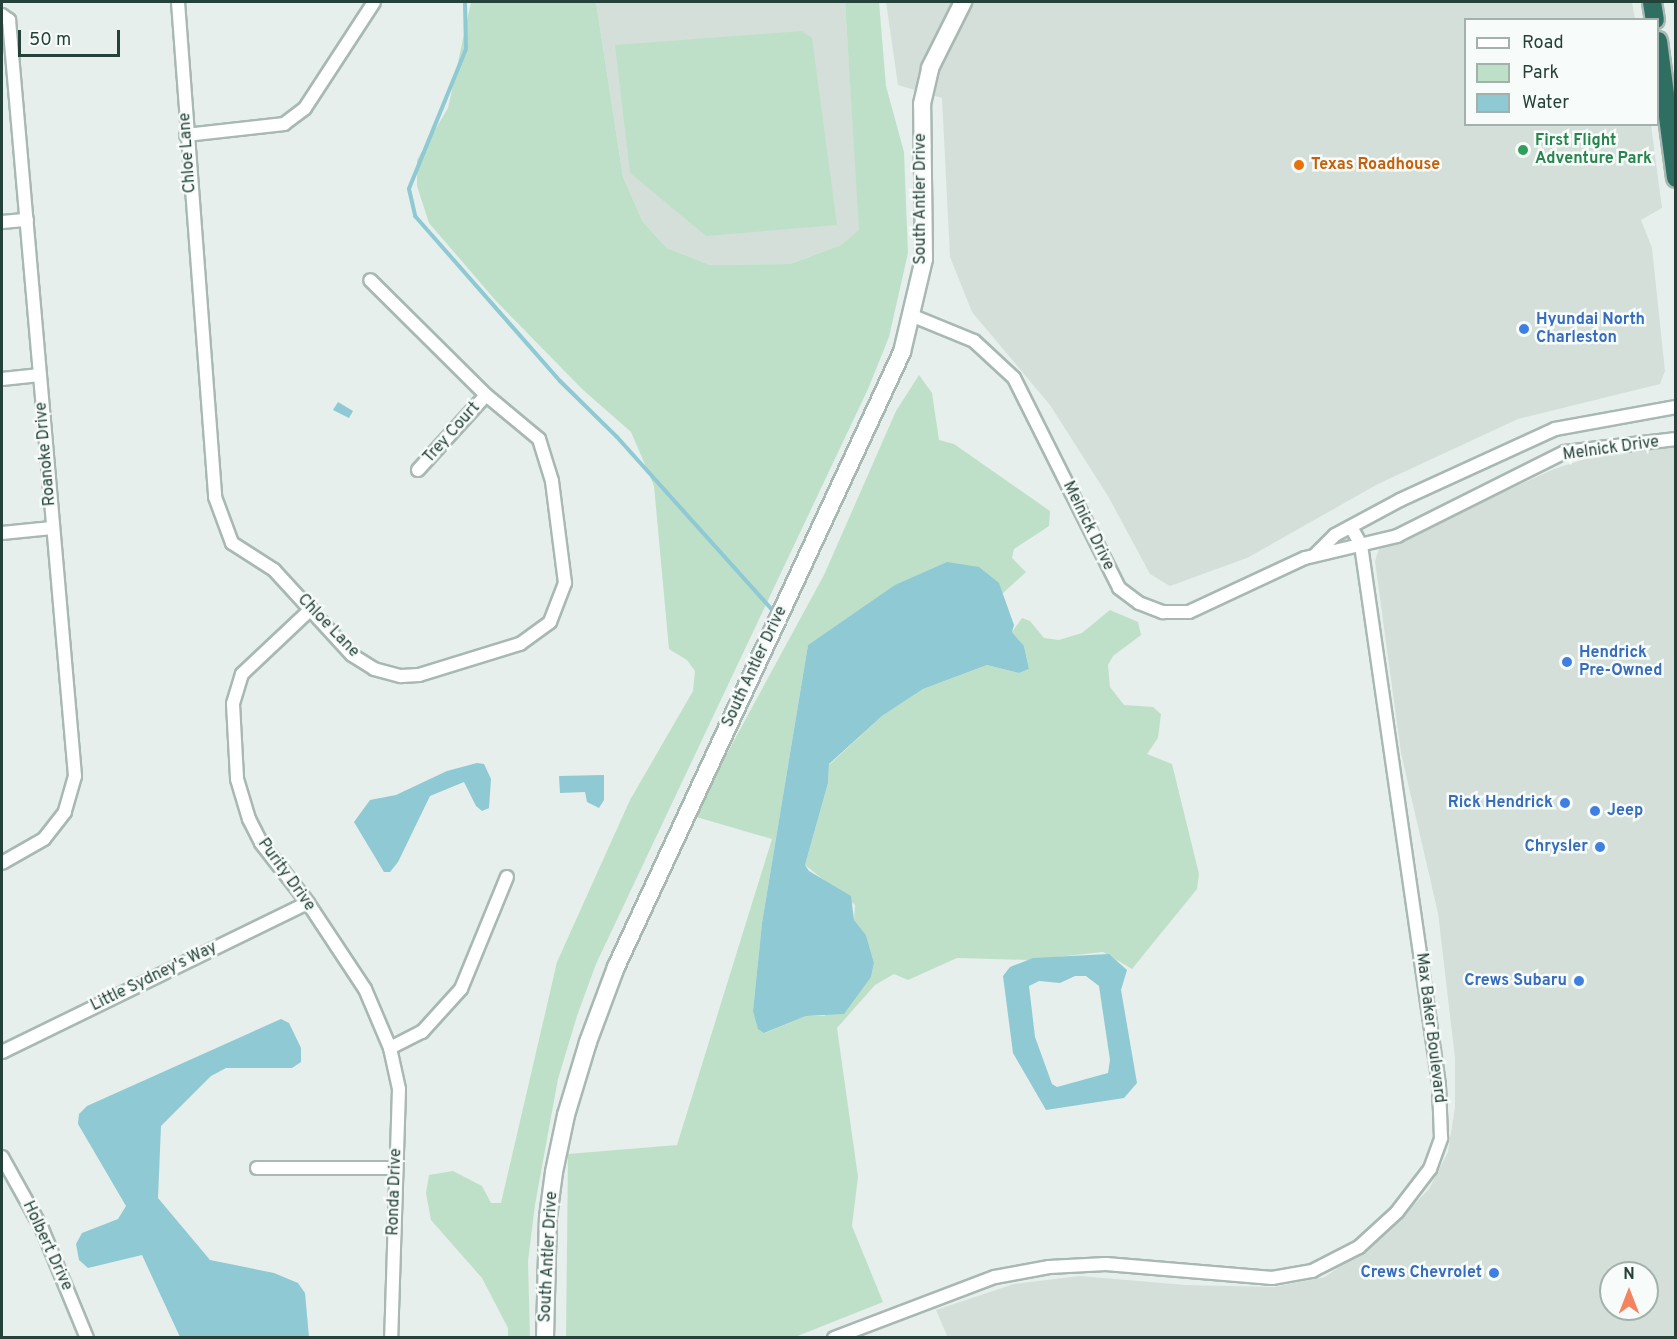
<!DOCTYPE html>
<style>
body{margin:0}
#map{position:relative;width:1677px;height:1339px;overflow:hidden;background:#e6efeb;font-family:Overpass,sans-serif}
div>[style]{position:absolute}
.built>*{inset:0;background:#d4dfda}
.green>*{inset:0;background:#bfe0c8}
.water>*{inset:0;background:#8ec9d4}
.stream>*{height:4px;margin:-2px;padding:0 2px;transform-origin:2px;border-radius:2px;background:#8ec9d4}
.roads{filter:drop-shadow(2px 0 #a8b8b2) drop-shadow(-2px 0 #a8b8b2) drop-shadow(0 2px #a8b8b2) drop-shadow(0 -2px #a8b8b2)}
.street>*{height:12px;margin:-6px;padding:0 6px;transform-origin:6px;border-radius:6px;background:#fff}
.secondary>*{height:16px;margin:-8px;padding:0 8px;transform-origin:8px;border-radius:8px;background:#fff}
.highway>*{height:18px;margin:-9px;padding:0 9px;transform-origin:9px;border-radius:9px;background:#2f6f62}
.dots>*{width:16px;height:16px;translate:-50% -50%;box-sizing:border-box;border:3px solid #f7fbf9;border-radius:50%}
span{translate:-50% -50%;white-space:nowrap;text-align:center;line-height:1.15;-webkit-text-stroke:5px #f7fbf9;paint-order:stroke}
.leisure-label{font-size:16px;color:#27864d;font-weight:700}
.left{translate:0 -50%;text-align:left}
.street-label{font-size:16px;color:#24423a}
.food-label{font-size:16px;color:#c56008;font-weight:700}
.shop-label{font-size:16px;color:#366cbe;font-weight:700}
.right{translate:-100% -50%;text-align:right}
.frame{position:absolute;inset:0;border:3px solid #24423a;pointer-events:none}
.legend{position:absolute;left:1464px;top:18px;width:195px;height:108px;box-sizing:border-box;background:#f7fbf9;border:2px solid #a3b1ad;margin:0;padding:8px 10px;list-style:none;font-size:18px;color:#24423a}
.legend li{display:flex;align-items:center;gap:12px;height:30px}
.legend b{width:30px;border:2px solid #a3b1ad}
.north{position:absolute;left:1599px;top:1261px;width:60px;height:60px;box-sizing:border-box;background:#f7fbf9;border:2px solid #a3b1ad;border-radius:50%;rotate:0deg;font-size:16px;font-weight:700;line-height:24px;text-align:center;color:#24423a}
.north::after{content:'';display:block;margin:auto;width:21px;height:27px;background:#f4845f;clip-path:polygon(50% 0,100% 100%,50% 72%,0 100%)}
.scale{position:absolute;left:18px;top:30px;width:102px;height:27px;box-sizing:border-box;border:3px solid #24423a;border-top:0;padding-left:8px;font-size:18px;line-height:21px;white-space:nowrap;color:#24423a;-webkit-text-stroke:4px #f7fbf9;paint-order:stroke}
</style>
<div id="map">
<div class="built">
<i style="clip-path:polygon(596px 2px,845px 2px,860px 230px,841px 245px,790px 264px,710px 265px,667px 248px,643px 222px,623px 177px)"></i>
<i style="clip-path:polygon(886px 2px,1632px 2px,1635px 19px,1466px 20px,1466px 124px,1651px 125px,1662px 208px,1641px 220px,1652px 248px,1665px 371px,1660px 384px,1518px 419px,1378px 484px,1247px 558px,1170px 586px,1150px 574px,1108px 496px,1050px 405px,972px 312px,950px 257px,942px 98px,898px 85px)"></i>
<i style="clip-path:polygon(evenodd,1675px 445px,1675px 1337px,948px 1338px,936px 1310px,1014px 1284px,1080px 1276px,1185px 1285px,1274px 1287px,1325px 1277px,1386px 1233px,1429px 1189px,1448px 1152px,1455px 1107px,1455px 1058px,1438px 913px,1401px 753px,1375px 561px,1379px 549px,1554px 469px,1588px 458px,1675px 445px,1611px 1273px,1647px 1273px,1647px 1309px,1611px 1309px,1611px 1273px)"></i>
</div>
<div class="green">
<i style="clip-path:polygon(471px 2px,596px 2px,623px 177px,643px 222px,667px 248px,710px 265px,790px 264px,841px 245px,859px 230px,845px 2px,879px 2px,886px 86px,904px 152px,908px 253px,889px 337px,868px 389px,596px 964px,577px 1016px,558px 1079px,535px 1205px,528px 1261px,530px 1338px,508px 1337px,508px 1328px,482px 1278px,431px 1220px,426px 1193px,429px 1175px,453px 1171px,482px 1186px,491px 1203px,501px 1203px,557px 962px,630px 800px,693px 691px,695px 671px,687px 660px,669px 649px,654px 486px,631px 432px,582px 389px,496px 301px,429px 223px,417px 186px,417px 160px,448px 108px)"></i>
<i style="clip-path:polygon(802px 31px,812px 38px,837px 225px,706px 236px,630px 173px,615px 45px)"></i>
<i style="clip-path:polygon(919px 375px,932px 393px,939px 440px,954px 444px,1050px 511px,1049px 526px,1014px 549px,1012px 558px,1026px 572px,1001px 595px,999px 583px,855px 613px,808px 645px,762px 923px,753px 1011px,765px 1033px,806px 1016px,824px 1016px,871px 977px,874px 963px,866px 935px,854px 920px,855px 905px,805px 865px,828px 783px,829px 765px,882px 716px,923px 689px,987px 665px,1019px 673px,1029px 669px,1024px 646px,1012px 632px,1022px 618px,1030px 621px,1044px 638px,1059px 640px,1082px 633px,1110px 610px,1138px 622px,1141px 635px,1113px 656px,1108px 665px,1110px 687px,1124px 705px,1153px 707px,1161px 714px,1158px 738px,1147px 754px,1172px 764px,1199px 874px,1197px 889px,1132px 969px,1103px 952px,1030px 960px,957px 958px,908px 980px,894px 974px,875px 985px,837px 1028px,858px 1177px,852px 1226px,883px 1302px,795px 1337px,566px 1338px,568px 1154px,677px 1145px,772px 839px,693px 816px,824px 575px,896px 411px)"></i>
</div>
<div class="water">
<i style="clip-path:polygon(338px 402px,353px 411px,349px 418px,333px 410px)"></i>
<i style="clip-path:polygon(947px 562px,979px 567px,999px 583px,1014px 625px,1012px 632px,1024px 646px,1029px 669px,1019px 673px,987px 665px,923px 689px,882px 716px,829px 764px,828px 783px,805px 865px,809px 871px,851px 896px,854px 920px,866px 935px,874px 963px,871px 977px,844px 1014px,806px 1016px,764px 1033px,758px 1029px,753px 1011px,762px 923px,808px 645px,895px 585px)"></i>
<i style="clip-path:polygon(477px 763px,484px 764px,491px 779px,489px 808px,482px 811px,476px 806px,464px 782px,430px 796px,398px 862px,390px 872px,384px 872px,354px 822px,370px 800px,396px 795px,447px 771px)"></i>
<i style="clip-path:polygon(604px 775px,604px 800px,599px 808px,587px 802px,585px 792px,560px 793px,559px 776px)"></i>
<i style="clip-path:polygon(evenodd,1109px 954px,1127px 970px,1121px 990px,1137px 1083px,1124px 1098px,1046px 1110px,1013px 1053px,1003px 976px,1010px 967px,1033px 958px,1109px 954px,1075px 976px,1086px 976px,1099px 986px,1110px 1060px,1108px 1073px,1057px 1087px,1052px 1084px,1035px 1037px,1029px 986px,1039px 981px,1060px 983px,1075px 976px)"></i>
<i style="clip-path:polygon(281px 1019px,289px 1023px,301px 1048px,301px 1062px,292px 1068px,226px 1068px,211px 1076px,161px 1126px,158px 1198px,210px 1260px,274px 1273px,298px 1283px,305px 1293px,309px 1337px,180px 1337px,142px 1255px,88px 1268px,79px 1260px,76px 1244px,82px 1233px,118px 1219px,126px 1206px,78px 1124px,79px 1114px,87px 1106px)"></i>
</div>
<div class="stream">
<i style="left:465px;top:2px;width:47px;rotate:88.8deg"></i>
<i style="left:466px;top:49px;width:151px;rotate:112.2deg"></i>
<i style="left:409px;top:189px;width:28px;rotate:77deg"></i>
<i style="left:415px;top:216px;width:220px;rotate:48.7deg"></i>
<i style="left:560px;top:381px;width:80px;rotate:44.5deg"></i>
<i style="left:617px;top:437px;width:232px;rotate:48.1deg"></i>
</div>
<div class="roads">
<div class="street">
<i style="left:178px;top:2px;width:496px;rotate:85.7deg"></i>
<i style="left:215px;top:497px;width:49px;rotate:69.7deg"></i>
<i style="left:232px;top:543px;width:50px;rotate:32.7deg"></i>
<i style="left:274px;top:570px;width:115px;rotate:47.5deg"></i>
<i style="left:352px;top:655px;width:26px;rotate:32deg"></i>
<i style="left:374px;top:669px;width:28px;rotate:15deg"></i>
<i style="left:401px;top:676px;width:18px;rotate:-3deg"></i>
<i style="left:419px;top:675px;width:106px;rotate:-17.1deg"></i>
<i style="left:520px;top:644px;width:37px;rotate:-36deg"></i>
<i style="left:550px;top:622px;width:42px;rotate:-69deg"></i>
<i style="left:565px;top:583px;width:103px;rotate:-97.3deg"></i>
<i style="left:552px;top:481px;width:44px;rotate:-107.2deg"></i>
<i style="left:539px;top:439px;width:69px;rotate:-140.3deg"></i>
<i style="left:486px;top:395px;width:163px;rotate:-135.2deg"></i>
<i style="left:2px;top:15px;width:9px;rotate:36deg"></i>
<i style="left:9px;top:20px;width:759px;rotate:85.01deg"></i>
<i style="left:75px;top:776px;width:37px;rotate:106deg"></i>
<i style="left:65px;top:812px;width:34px;rotate:128deg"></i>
<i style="left:44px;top:839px;width:48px;rotate:150.3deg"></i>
<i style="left:186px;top:135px;width:99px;rotate:-6.4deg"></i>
<i style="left:284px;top:124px;width:26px;rotate:-37deg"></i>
<i style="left:305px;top:108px;width:126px;rotate:-56.9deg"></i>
<i style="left:2px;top:222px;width:25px;rotate:-5deg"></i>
<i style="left:913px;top:316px;width:66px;rotate:22.3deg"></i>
<i style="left:974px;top:341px;width:54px;rotate:42.8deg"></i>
<i style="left:1014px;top:378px;width:235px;rotate:63.4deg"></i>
<i style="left:1119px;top:588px;width:25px;rotate:37deg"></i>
<i style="left:1139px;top:603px;width:26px;rotate:21deg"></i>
<i style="left:1163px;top:612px;width:26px"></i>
<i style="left:1189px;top:612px;width:128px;rotate:-25deg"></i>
<i style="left:1305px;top:558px;width:95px;rotate:-13.4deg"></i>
<i style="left:1397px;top:536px;width:188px;rotate:-26.6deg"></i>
<i style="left:1565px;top:452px;width:112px;rotate:-6.7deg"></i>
<i style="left:2px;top:379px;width:38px;rotate:-6deg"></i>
<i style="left:418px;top:470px;width:101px;rotate:-47.8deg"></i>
<i style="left:2px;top:533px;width:50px;rotate:-5.7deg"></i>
<i style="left:1316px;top:554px;width:27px;rotate:-45deg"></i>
<i style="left:1335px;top:535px;width:74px;rotate:-28.3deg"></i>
<i style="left:1400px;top:500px;width:170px;rotate:-24.6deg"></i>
<i style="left:1555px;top:429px;width:123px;rotate:-10.3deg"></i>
<i style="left:311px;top:609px;width:95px;rotate:136.7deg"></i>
<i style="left:242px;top:674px;width:31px;rotate:107deg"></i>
<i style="left:233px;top:704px;width:75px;rotate:86.9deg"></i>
<i style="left:237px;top:779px;width:42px;rotate:73.3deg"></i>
<i style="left:249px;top:819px;width:27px;rotate:63deg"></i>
<i style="left:261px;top:843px;width:76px;rotate:51.9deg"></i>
<i style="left:308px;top:903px;width:103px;rotate:56.5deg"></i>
<i style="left:365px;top:989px;width:64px;rotate:67deg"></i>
<i style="left:390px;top:1048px;width:42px;rotate:77.6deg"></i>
<i style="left:399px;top:1089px;width:249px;rotate:91.8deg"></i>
<i style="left:390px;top:1048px;width:36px;rotate:-27deg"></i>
<i style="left:422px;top:1032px;width:58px;rotate:-47.8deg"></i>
<i style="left:461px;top:989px;width:121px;rotate:-67.7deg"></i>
<i style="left:2px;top:1052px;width:340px;rotate:-26deg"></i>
<i style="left:2px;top:1157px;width:82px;rotate:60.9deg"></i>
<i style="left:42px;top:1229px;width:118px;rotate:67.6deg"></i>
<i style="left:257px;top:1168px;width:139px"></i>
<i style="left:834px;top:1338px;width:172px;rotate:-20.8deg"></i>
<i style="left:995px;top:1277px;width:55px;rotate:-10.5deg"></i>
<i style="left:1049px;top:1267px;width:57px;rotate:-3deg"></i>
<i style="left:1106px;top:1264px;width:167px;rotate:4.8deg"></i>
<i style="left:1272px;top:1278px;width:41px;rotate:-9.9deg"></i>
<i style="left:1312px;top:1271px;width:53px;rotate:-27.1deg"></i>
<i style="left:1359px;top:1247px;width:52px;rotate:-42.6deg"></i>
<i style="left:1397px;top:1212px;width:54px;rotate:-52.5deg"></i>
<i style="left:1430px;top:1169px;width:33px;rotate:-70deg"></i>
<i style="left:1441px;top:1138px;width:53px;rotate:-92.2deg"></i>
<i style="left:1439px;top:1085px;width:546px;rotate:-98.22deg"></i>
<i style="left:1361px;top:545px;width:18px;rotate:-119deg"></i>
</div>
<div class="secondary">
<i style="left:545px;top:1338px;width:121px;rotate:-88.6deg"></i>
<i style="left:548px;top:1217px;width:45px;rotate:-82.4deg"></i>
<i style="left:554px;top:1172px;width:58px;rotate:-78.1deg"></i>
<i style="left:566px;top:1115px;width:76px;rotate:-73.2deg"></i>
<i style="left:588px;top:1042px;width:80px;rotate:-69.5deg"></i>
<i style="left:616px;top:967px;width:678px;rotate:-65.06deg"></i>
<i style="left:902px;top:352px;width:96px;rotate:-76.7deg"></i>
<i style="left:924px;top:259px;width:155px;rotate:-90.7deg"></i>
<i style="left:922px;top:104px;width:37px;rotate:-77deg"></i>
<i style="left:930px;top:68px;width:74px;rotate:-63.4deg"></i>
</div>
<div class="highway">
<i style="left:1652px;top:2px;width:18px;rotate:81deg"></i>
<i style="left:1658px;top:41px;width:138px;rotate:82.5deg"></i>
</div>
</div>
<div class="dots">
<i style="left:1523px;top:150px;background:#2e9e5b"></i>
<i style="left:1299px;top:165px;background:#e8710a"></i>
<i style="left:1524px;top:329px;background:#3f7fe0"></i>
<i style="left:1567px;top:662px;background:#3f7fe0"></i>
<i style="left:1565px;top:803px;background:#3f7fe0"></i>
<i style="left:1595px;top:811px;background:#3f7fe0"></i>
<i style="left:1600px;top:847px;background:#3f7fe0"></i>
<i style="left:1579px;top:981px;background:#3f7fe0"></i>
<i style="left:1494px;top:1273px;background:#3f7fe0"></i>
</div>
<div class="leisure-label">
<span class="left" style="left:1535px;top:150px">First Flight<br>Adventure Park</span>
</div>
<div class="street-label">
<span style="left:188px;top:153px;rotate:-94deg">Chloe Lane</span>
<span style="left:921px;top:199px;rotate:-90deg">South Antler Drive</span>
<span style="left:452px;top:433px;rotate:-48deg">Trey Court</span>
<span style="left:1611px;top:449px;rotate:-8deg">Melnick Drive</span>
<span style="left:46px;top:454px;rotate:-95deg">Roanoke Drive</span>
<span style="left:1088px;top:526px;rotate:64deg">Melnick Drive</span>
<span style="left:328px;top:626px;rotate:46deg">Chloe Lane</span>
<span style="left:755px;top:667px;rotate:-65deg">South Antler Drive</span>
<span style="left:286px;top:875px;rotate:54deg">Purity Drive</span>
<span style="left:154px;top:977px;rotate:-26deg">Little Sydney's Way</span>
<span style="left:1430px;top:1028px;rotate:83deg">Max Baker Boulevard</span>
<span style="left:395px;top:1192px;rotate:-88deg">Ronda Drive</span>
<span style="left:47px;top:1246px;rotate:65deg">Holbert Drive</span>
<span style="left:549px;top:1257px;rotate:-87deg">South Antler Drive</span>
</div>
<div class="food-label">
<span class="left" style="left:1311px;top:165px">Texas Roadhouse</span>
</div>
<div class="shop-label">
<span class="left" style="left:1536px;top:329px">Hyundai North<br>Charleston</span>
<span class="left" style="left:1579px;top:662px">Hendrick<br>Pre-Owned</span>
<span class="right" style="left:1553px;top:803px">Rick Hendrick</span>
<span class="left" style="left:1607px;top:811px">Jeep</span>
<span class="right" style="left:1588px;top:847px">Chrysler</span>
<span class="right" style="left:1567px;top:981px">Crews Subaru</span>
<span class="right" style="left:1482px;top:1273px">Crews Chevrolet</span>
</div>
<div class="frame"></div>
<ul class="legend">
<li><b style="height:8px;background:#fff"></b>Road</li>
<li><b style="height:16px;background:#bfe0c8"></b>Park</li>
<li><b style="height:16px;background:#8ec9d4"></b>Water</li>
</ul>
<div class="north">N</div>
<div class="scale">50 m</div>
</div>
